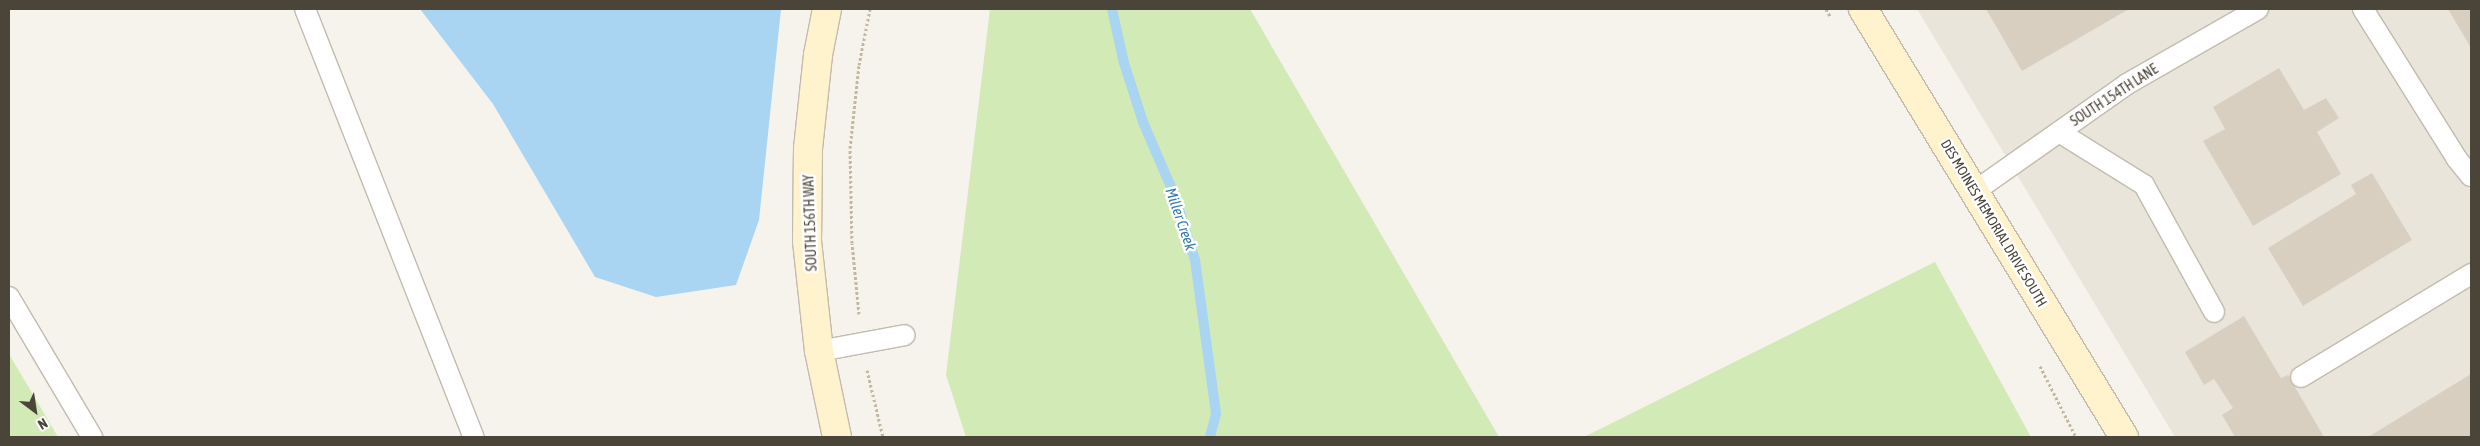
<!DOCTYPE html>
<style>
body{margin:0}
#map{position:relative;width:2480px;height:446px;overflow:hidden;background:#f6f3ec;font-family:"Asap Condensed",sans-serif}
div>[style]{position:absolute}
.residential>*{inset:0;background:#eae5da}
.green>*{inset:0;background:#d2eab5}
.water>*{inset:0;background:#a9d4f2}
.stream>*{height:10px;margin:-5px;padding:0 5px;transform-origin:5px;border-radius:5px;background:#a9d4f2}
.building>*{inset:0;background:#d8cfc1}
.path>*{height:3px;margin-top:-1.5px;transform-origin:0;background:repeating-linear-gradient(90deg,#c4b79f 0 2.5px,transparent 0 5px)}
.roads{filter:drop-shadow(1px 0 #c2bbae) drop-shadow(-1px 0 #c2bbae) drop-shadow(0 1px #c2bbae) drop-shadow(0 -1px #c2bbae)}
.lane>*{height:20px;margin:-10px;padding:0 10px;transform-origin:10px;border-radius:10px;background:#fff}
.secondary>*{height:28px;margin:-14px;padding:0 14px;transform-origin:14px;border-radius:14px;background:#fff3cd}
span{translate:-50% -50%;white-space:nowrap;text-align:center;line-height:1.15;-webkit-text-stroke:5px #fff;paint-order:stroke}
.street-label{font-size:14px;color:#4b4439}
.water-label{font-size:15px;color:#2e7ab2;font-style:italic}
.frame{position:absolute;inset:0;border:10px solid #4b4439;pointer-events:none}
.north{position:absolute;left:10px;top:386px;width:50px;height:50px;-webkit-text-stroke:4px #fff;paint-order:stroke;rotate:149deg;font-size:14px;font-weight:700;line-height:20px;text-align:center;color:#4b4439}
.north::after{content:'';display:block;margin:auto;width:18px;height:22px;background:#4b4439;clip-path:polygon(50% 0,100% 100%,50% 72%,0 100%)}
</style>
<div id="map">
<div class="residential">
<i style="clip-path:polygon(1917px 9px,2471px 9px,2471px 437px,2175px 437px)"></i>
</div>
<div class="green">
<i style="clip-path:polygon(990px 9px,1250px 9px,1499px 437px,966px 437px,946px 375px)"></i>
<i style="clip-path:polygon(1935px 262px,2031px 437px,1584px 437px)"></i>
<i style="clip-path:polygon(9px 354px,58px 437px,9px 437px)"></i>
</div>
<div class="water">
<i style="clip-path:polygon(420px 9px,781px 9px,759px 220px,736px 285px,656px 297px,595px 277px,493px 104px)"></i>
</div>
<div class="stream">
<i style="left:1112px;top:9px;width:55px;rotate:77.5deg"></i>
<i style="left:1124px;top:63px;width:62px;rotate:72.1deg"></i>
<i style="left:1143px;top:122px;width:78px;rotate:66.7deg"></i>
<i style="left:1174px;top:194px;width:69px;rotate:72.3deg"></i>
<i style="left:1195px;top:260px;width:155px;rotate:82.2deg"></i>
<i style="left:1216px;top:414px;width:24px;rotate:105deg"></i>
</div>
<div class="building">
<i style="clip-path:polygon(1986px 9px,2129px 9px,2022px 71px)"></i>
<i style="clip-path:polygon(2448px 9px,2471px 9px,2471px 48px)"></i>
<i style="clip-path:polygon(2279px 68px,2304px 110px,2326px 98px,2339px 118px,2317px 132px,2341px 174px,2253px 226px,2203px 141px,2225px 129px,2213px 107px)"></i>
<i style="clip-path:polygon(2372px 173px,2412px 240px,2303px 306px,2268px 248px,2356px 194px,2351px 185px)"></i>
<i style="clip-path:polygon(2244px 316px,2281px 378px,2288px 375px,2324px 437px,2235px 437px,2222px 415px,2233px 408px,2214px 379px,2204px 385px,2185px 352px)"></i>
<i style="clip-path:polygon(2471px 374px,2471px 437px,2368px 437px)"></i>
</div>
<div class="path">
<i style="left:1826px;top:9px;width:8px;rotate:60deg"></i>
<i style="left:859px;top:314px;width:71px;rotate:-95.6deg"></i>
<i style="left:852px;top:243px;width:95px;rotate:-91.2deg"></i>
<i style="left:850px;top:148px;width:83px;rotate:-83.8deg"></i>
<i style="left:859px;top:65px;width:57px;rotate:-78.9deg"></i>
<i style="left:2040px;top:366px;width:80px;rotate:63.1deg"></i>
<i style="left:867px;top:370px;width:69px;rotate:76.6deg"></i>
</div>
<div class="roads">
<div class="lane">
<i style="left:305px;top:9px;width:460px;rotate:68.5deg"></i>
<i style="left:2363px;top:9px;width:177px;rotate:57.9deg"></i>
<i style="left:2457px;top:159px;width:22px;rotate:51deg"></i>
<i style="left:2059px;top:132px;width:100px;rotate:31.9deg"></i>
<i style="left:2144px;top:185px;width:145px;rotate:61.1deg"></i>
<i style="left:1975px;top:191px;width:186px;rotate:-35.1deg"></i>
<i style="left:2127px;top:84px;width:151px;rotate:-29.8deg"></i>
<i style="left:9px;top:297px;width:163px;rotate:59.3deg"></i>
<i style="left:819px;top:351px;width:87px;rotate:-10.5deg"></i>
<i style="left:2301px;top:377px;width:199px;rotate:-31.2deg"></i>
</div>
<div class="secondary">
<i style="left:827px;top:9px;width:47px;rotate:101.1deg"></i>
<i style="left:818px;top:55px;width:94px;rotate:96.1deg"></i>
<i style="left:808px;top:148px;width:93px;rotate:90.6deg"></i>
<i style="left:807px;top:241px;width:111px;rotate:83.8deg"></i>
<i style="left:819px;top:351px;width:88px;rotate:78.2deg"></i>
<i style="left:1863px;top:9px;width:501px;rotate:58.62deg"></i>
</div>
</div>
<div class="street-label">
<span style="left:2114px;top:95px;rotate:-33deg">SOUTH 154TH LANE</span>
<span style="left:810px;top:223px;rotate:-92deg">SOUTH 156TH WAY</span>
<span style="left:1994px;top:223px;rotate:59deg">DES MOINES MEMORIAL DRIVE SOUTH</span>
</div>
<div class="water-label">
<span style="left:1181px;top:219px;rotate:71deg">Miller Creek</span>
</div>
<div class="frame"></div>
<div class="north">N</div>
</div>
